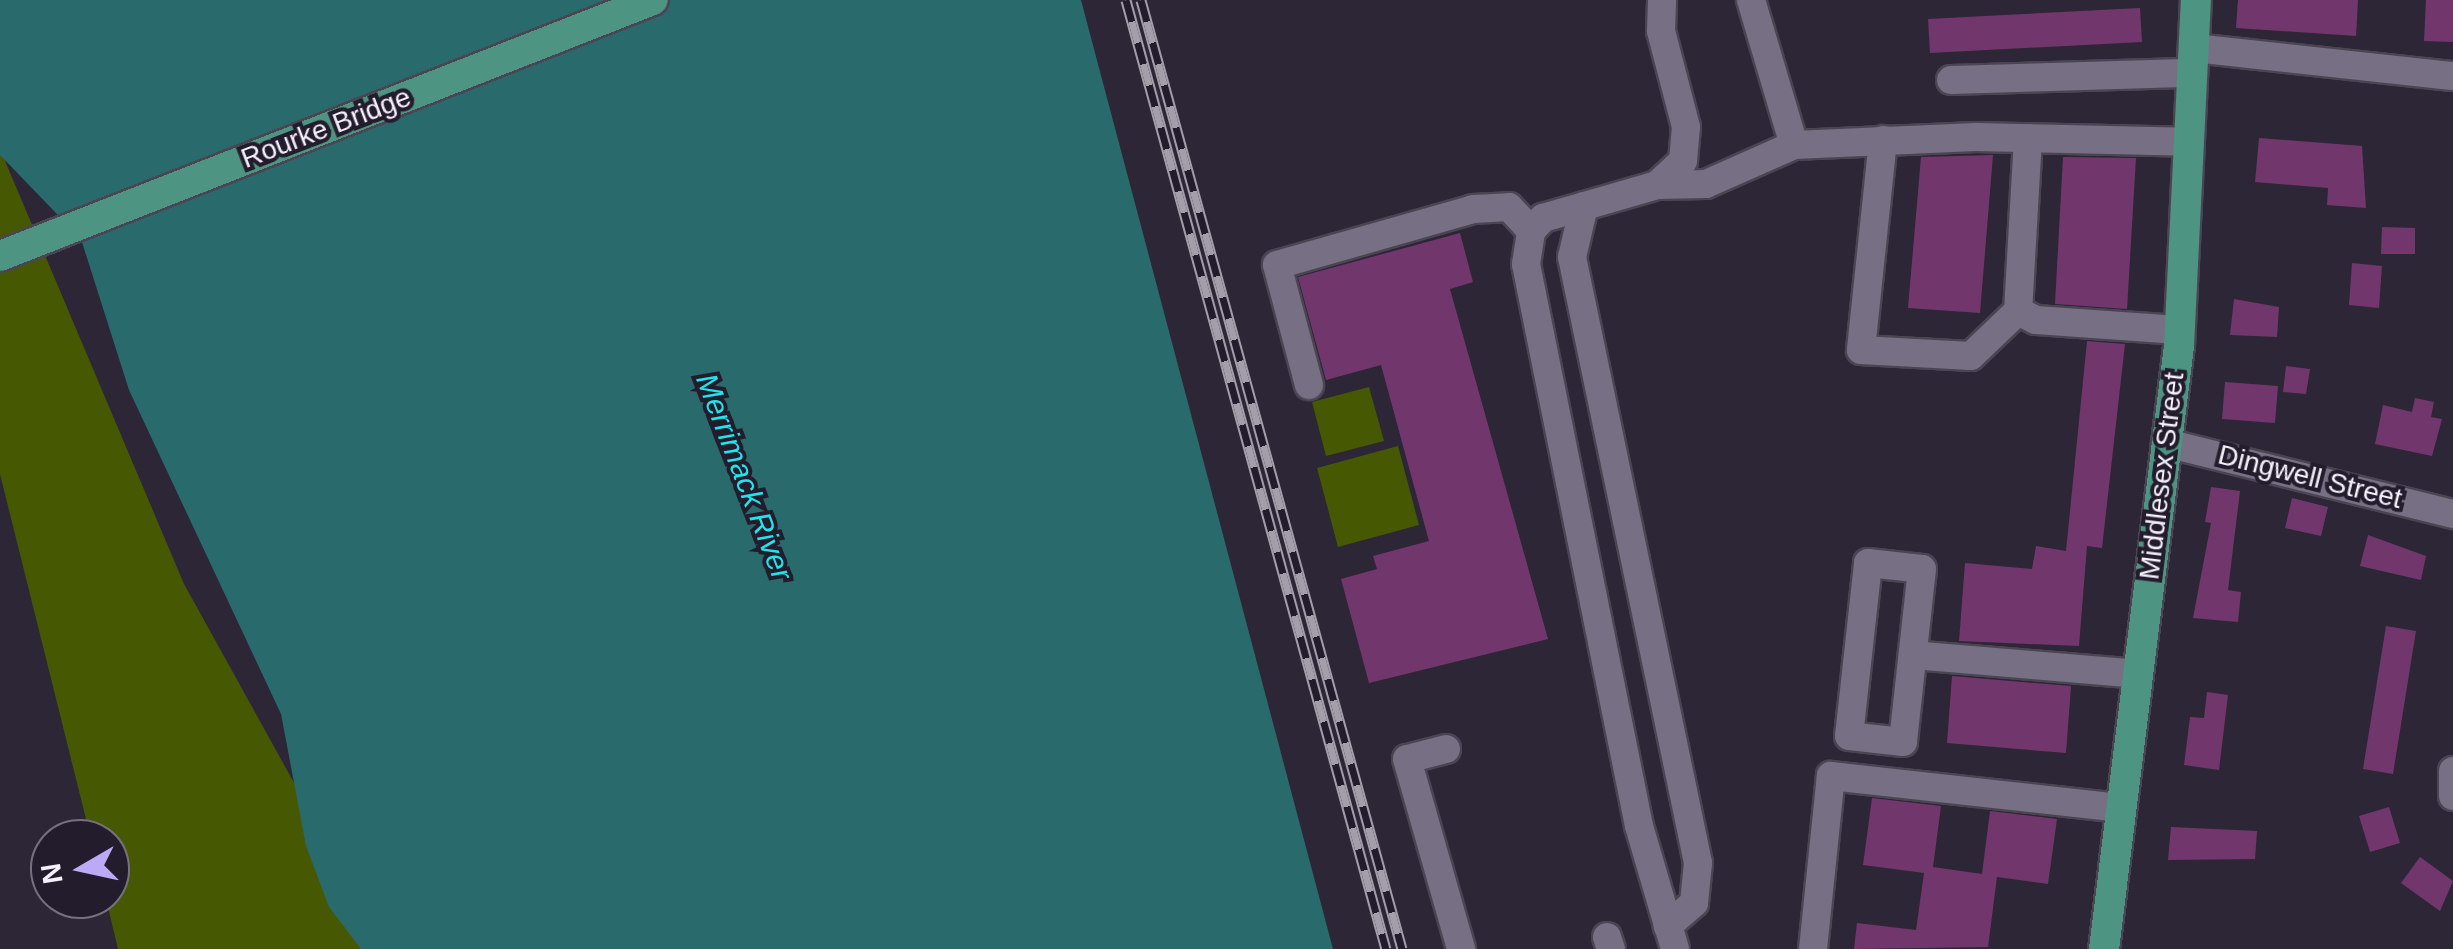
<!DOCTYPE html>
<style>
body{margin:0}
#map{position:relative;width:2453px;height:949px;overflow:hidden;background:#2d2636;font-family:Arial,sans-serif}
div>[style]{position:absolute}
.green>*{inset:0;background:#475802}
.water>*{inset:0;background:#296a6d}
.building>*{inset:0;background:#71376c}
.roads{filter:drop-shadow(2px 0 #4b4452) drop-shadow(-2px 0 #4b4452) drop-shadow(0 2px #4b4452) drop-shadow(0 -2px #4b4452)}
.minor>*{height:28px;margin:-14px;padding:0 14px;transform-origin:14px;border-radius:14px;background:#776f83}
.major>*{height:30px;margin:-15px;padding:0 15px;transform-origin:15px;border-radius:15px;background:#4d9582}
.rail>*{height:11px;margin-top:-5.5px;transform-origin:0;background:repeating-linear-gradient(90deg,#231c2c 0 22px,#a49eab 0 44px);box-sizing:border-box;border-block:2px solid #a49eab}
span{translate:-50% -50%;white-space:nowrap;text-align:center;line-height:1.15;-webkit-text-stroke:8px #231c2c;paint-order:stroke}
.street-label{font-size:28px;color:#f5f0fb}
.water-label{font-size:30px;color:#21e5ec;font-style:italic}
.north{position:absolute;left:30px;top:819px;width:100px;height:100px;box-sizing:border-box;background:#231c2c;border:2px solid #77717f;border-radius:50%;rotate:261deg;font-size:28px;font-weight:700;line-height:40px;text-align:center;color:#f5f0fb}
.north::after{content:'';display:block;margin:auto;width:35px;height:45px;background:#bcaaf6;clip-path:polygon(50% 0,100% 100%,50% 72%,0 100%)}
</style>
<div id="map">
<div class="green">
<i style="clip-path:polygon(0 149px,184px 584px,386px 949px,118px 949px,106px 899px,110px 839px,91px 839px,0 474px)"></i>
<i style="clip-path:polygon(1369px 387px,1384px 441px,1326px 456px,1312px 402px)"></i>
<i style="clip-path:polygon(1398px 446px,1419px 525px,1338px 547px,1317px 468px)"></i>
</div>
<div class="water">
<i style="clip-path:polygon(0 0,1081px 0,1333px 949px,361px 949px,329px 907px,306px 846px,281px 714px,129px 390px,81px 239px,0 155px)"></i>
</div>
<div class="building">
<i style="clip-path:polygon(2238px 0,2358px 0,2356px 36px,2236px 28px)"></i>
<i style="clip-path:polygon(2426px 0,2453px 0,2453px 42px,2424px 41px)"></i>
<i style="clip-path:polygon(2140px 8px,2142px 42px,1930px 53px,1928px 19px)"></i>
<i style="clip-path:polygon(2259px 138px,2362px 146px,2366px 208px,2327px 205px,2328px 188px,2255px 182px)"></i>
<i style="clip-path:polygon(1993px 155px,1980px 313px,1908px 308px,1921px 157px)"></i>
<i style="clip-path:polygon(2063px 157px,2136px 158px,2127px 309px,2055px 304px)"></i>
<i style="clip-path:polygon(2382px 227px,2415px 228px,2415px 254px,2381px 254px)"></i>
<i style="clip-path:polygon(1460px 233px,1473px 282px,1450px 289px,1548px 639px,1369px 683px,1341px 579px,1377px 569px,1373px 556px,1429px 541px,1381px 365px,1326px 380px,1298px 277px)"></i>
<i style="clip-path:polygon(2352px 263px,2382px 266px,2379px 308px,2349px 305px)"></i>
<i style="clip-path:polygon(2234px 299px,2279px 307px,2277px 337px,2230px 335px)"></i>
<i style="clip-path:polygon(2087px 341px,2125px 344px,2102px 548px,2087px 546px,2079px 646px,1959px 641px,1965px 563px,2032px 569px,2036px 546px,2066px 551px)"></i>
<i style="clip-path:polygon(2286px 366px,2310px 369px,2306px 394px,2283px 392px)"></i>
<i style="clip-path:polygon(2225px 382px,2278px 386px,2275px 423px,2222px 419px)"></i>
<i style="clip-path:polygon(2415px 398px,2434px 402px,2431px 417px,2442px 419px,2432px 456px,2375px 444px,2383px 405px,2412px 412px)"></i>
<i style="clip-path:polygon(2211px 487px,2240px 491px,2228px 590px,2241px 592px,2238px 622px,2193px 618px,2211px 523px,2205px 522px)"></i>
<i style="clip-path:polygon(2292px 498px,2328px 507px,2321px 536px,2285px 528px)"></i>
<i style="clip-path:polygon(2368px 535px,2426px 556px,2421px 580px,2360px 566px)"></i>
<i style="clip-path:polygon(2386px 626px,2416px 631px,2393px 774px,2363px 769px)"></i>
<i style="clip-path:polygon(1952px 676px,2071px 686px,2066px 753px,1947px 743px)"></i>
<i style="clip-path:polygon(2207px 692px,2228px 695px,2219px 770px,2184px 765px,2190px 717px,2204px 718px)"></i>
<i style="clip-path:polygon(1872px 798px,1941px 806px,1933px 867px,1982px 874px,1990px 811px,2057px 819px,2048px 884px,1997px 877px,1988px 947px,1854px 949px,1857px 923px,1916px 930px,1924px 873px,1863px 865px)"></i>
<i style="clip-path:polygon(2389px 807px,2400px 843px,2370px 852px,2359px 816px)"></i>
<i style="clip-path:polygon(2171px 827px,2257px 831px,2255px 859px,2168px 860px)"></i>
<i style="clip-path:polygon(2420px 857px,2453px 881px,2440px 911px,2401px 883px)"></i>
</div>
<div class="roads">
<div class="minor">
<i style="left:1751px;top:0;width:151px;rotate:73.5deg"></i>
<i style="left:2194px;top:48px;width:261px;rotate:6.2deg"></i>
<i style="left:1951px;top:80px;width:241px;rotate:-1.7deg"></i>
<i style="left:2028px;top:138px;width:173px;rotate:93.3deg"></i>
<i style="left:2018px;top:311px;width:20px;rotate:27deg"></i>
<i style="left:2036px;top:320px;width:143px;rotate:4deg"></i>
<i style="left:1883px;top:140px;width:211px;rotate:96deg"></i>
<i style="left:1861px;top:350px;width:110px;rotate:3.1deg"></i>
<i style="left:1971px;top:356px;width:65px;rotate:-43.8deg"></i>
<i style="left:1657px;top:185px;width:35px;rotate:-43deg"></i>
<i style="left:1683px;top:161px;width:34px;rotate:-85deg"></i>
<i style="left:1686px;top:127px;width:99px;rotate:-104.6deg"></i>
<i style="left:1661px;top:31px;width:31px;rotate:-88deg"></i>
<i style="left:1584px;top:206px;width:52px;rotate:103.2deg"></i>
<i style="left:1572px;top:257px;width:619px;rotate:78.25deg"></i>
<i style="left:1698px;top:863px;width:40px;rotate:95.7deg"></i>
<i style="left:1694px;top:903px;width:35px;rotate:139deg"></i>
<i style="left:1309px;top:385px;width:124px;rotate:-104.9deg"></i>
<i style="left:1277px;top:265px;width:204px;rotate:-15.9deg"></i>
<i style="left:1473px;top:209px;width:36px;rotate:-3deg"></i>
<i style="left:1509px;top:207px;width:33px;rotate:47deg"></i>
<i style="left:2166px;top:443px;width:296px;rotate:13.9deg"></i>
<i style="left:1868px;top:563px;width:54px;rotate:6.3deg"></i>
<i style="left:1922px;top:569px;width:174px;rotate:96.3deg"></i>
<i style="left:1903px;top:742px;width:54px;rotate:-173.7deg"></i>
<i style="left:1849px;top:736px;width:174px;rotate:-83.7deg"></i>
<i style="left:1913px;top:655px;width:225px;rotate:4.8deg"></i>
<i style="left:1446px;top:749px;width:40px;rotate:165.6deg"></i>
<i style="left:1407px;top:759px;width:198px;rotate:74.1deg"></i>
<i style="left:2453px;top:771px;width:25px;rotate:90deg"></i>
<i style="left:1607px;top:937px;width:13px;rotate:72deg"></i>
<i style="left:1675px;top:949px;width:128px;rotate:-106.3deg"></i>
<i style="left:1639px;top:826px;width:573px;rotate:-101.37deg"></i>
<i style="left:1526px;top:264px;width:33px;rotate:-81deg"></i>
<i style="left:1531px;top:231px;width:18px;rotate:-47deg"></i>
<i style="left:1543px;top:218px;width:119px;rotate:-16.1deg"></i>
<i style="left:1657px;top:185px;width:49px;rotate:-1.2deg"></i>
<i style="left:1706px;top:184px;width:96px;rotate:-23.9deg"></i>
<i style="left:1794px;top:145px;width:182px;rotate:-2.5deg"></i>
<i style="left:1976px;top:137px;width:213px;rotate:1.3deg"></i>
<i style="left:1813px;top:949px;width:174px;rotate:-84.1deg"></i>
<i style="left:1831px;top:776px;width:292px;rotate:6.3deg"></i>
</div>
<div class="major">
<i style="left:0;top:256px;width:701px;rotate:-21.41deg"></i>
<i style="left:2104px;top:949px;width:608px;rotate:-82.91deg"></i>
<i style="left:2179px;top:346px;width:346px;rotate:-87.2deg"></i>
</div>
</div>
<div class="rail">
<i style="left:1126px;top:0;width:984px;rotate:74.68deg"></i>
<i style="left:1141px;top:0;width:984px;rotate:74.62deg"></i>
</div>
<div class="street-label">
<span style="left:326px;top:128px;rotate:-21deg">Rourke Bridge</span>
<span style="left:2162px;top:476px;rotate:-83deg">Middlesex Street</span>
<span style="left:2310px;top:477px;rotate:14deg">Dingwell Street</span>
</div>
<div class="water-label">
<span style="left:744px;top:477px;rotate:69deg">Merrimack River</span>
</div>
<div class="north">N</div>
</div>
